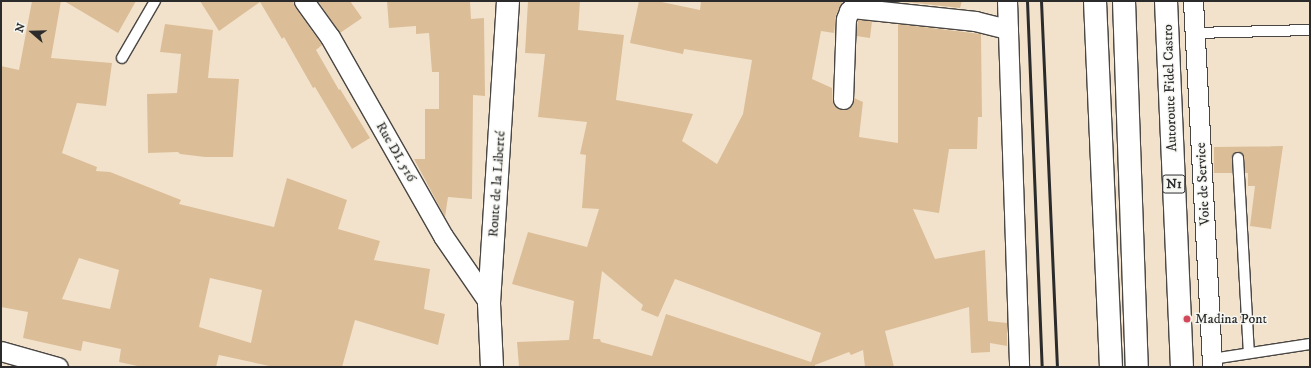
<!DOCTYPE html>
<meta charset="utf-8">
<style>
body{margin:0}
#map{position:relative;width:1311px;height:368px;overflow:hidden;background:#f3e2cb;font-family:"IM FELL DW Pica",serif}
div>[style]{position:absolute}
.building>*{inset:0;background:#dbbe98}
.roads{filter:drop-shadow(1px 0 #494643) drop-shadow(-1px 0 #494643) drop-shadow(0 1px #494643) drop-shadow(0 -1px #494643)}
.lane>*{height:10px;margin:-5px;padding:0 5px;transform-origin:5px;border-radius:5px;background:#fff}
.street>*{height:19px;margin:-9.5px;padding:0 9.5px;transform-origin:9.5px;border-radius:9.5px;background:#fff}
.secondary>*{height:22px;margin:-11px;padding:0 11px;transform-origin:11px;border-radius:11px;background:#fff}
.highway>*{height:22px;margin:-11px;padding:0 11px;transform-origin:11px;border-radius:11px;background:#fff}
.rail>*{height:3px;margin:-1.5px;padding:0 1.5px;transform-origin:1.5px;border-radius:1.5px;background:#2b2b2b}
.dots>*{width:11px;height:11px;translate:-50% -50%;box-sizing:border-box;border:2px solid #f6f6f2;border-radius:50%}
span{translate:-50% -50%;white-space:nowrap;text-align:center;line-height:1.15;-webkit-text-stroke:3px #f6f6f2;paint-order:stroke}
.shield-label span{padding:1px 3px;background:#f6f6f2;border:1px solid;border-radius:3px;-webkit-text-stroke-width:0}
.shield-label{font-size:13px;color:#2b2b2b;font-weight:700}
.street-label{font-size:14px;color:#2b2b2b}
.poi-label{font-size:14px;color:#2b2b2b}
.left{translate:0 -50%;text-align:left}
.frame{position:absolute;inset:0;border:2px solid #2b2b2b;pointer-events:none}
.north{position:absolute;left:12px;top:12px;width:40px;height:40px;-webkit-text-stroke:3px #f6f6f2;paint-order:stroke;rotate:290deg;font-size:11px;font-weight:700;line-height:16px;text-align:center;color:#2b2b2b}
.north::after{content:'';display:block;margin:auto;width:14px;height:18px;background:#2b2b2b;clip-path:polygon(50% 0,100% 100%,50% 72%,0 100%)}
</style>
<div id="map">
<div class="building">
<i style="clip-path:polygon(evenodd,32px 1px,61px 1px,51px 58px,112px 63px,106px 106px,77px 103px,62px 153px,97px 167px,96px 171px,110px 172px,181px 200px,179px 204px,274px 227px,287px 178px,347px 200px,338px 229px,380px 241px,374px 260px,430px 269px,424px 309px,445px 314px,438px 345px,355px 320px,342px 367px,274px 367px,219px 355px,216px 367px,142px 367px,119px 362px,121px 349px,83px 341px,81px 351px,23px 338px,28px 312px,1px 307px,1px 66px,19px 70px,32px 1px,79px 258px,119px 270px,110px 309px,62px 299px,79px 258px,32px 1px,210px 278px,262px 290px,251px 343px,199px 327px,210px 278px)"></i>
<i style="clip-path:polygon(64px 1px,136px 1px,118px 33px)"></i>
<i style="clip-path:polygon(200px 1px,293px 1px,295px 7px,322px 45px,316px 50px,339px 90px,340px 89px,370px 138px,352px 149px,315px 87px,313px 88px,284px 37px,282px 39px,260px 2px,219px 31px)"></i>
<i style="clip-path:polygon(318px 1px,350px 1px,362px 18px,340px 33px)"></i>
<i style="clip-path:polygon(387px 1px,470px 1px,471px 19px,484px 18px,485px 96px,473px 95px,472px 199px,448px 197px,445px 217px,414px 159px,425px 159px,425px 109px,439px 109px,439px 72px,432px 72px,429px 33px,416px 34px,416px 26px,389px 28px)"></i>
<i style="clip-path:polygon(evenodd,528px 1px,580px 1px,578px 30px,624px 35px,616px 100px,693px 114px,682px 141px,717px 164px,743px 114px,752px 60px,684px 49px,683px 54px,630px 43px,639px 1px,657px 1px,700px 10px,701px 1px,843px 1px,836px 15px,834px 33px,821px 31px,812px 79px,832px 88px,833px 104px,838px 108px,843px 110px,848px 108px,852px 104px,854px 98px,863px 102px,859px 137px,898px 143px,898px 24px,981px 34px,982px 117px,978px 117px,977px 149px,949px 149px,939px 213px,913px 209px,935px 259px,985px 250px,988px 321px,1007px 323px,1007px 346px,990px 343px,990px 352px,971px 353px,969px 307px,885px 331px,894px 367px,865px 367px,863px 350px,851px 355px,849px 352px,815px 365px,815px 367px,519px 367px,517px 342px,569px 340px,574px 301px,512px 284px,528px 232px,587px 247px,599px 209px,582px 208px,586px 155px,580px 154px,587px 122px,538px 117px,545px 54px,525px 53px,528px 1px,602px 271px,643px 305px,641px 310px,658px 317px,675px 279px,821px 333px,811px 362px,666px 314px,652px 356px,601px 342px,600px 339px,593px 339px,602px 271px)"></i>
<i style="clip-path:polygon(898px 1px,962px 1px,960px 8px)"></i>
<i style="clip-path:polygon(858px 20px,872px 21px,870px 38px,856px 36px)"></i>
<i style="clip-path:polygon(165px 24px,213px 30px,208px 78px,239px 79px,233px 157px,205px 157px,180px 154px,178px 152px,148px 153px,147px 94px,177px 93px,181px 54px,160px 52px)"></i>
<i style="clip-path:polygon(1283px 146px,1271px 229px,1250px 226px,1255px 186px,1248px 186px,1248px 173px,1245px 173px,1244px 155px,1238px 152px,1232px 155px,1232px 173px,1214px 173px,1214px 147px)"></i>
</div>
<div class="roads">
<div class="lane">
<i style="left:1195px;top:33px;width:115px;rotate:-1.5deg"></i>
<i style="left:122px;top:58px;width:66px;rotate:-59.9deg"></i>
<i style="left:1238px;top:158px;width:195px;rotate:86.8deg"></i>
<i style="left:1212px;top:359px;width:99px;rotate:-8.7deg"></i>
</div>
<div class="street">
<i style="left:304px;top:1px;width:44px;rotate:54.2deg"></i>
<i style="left:330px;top:37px;width:229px;rotate:60.4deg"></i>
<i style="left:443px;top:236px;width:81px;rotate:55.5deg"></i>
<i style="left:1007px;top:1px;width:366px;rotate:88.1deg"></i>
<i style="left:1193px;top:1px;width:366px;rotate:87deg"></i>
<i style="left:843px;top:99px;width:80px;rotate:-87.9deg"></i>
<i style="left:846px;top:19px;width:9px;rotate:-69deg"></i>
<i style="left:849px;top:11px;width:4px;rotate:-45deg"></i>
<i style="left:852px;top:8px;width:124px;rotate:6deg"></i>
<i style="left:975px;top:21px;width:34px;rotate:14deg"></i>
<i style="left:1px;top:351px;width:59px;rotate:15.7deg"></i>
</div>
<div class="secondary">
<i style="left:492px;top:367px;width:64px;rotate:-92.7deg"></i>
<i style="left:489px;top:303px;width:303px;rotate:-86.4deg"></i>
</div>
<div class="highway">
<i style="left:1095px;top:1px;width:366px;rotate:87.5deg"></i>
<i style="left:1124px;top:1px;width:366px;rotate:88deg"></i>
<i style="left:1166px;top:1px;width:366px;rotate:87.5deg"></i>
</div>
</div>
<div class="rail">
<i style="left:1027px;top:1px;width:366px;rotate:87.7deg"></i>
<i style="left:1041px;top:1px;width:366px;rotate:87.5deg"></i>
</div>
<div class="dots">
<i style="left:1187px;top:319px;background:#d1495b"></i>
</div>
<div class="shield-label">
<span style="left:1174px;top:184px">N1</span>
</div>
<div class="street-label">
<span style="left:1170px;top:88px;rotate:-92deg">Autoroute Fidel Castro</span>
<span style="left:396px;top:152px;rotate:60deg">Rue DI. 516</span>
<span style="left:497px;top:184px;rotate:-86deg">Route de la Liberté</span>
<span style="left:1203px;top:184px;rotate:-93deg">Voie de Service</span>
</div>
<div class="poi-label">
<span class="left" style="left:1195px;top:319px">Madina Pont</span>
</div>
<div class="frame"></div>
<div class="north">N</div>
</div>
